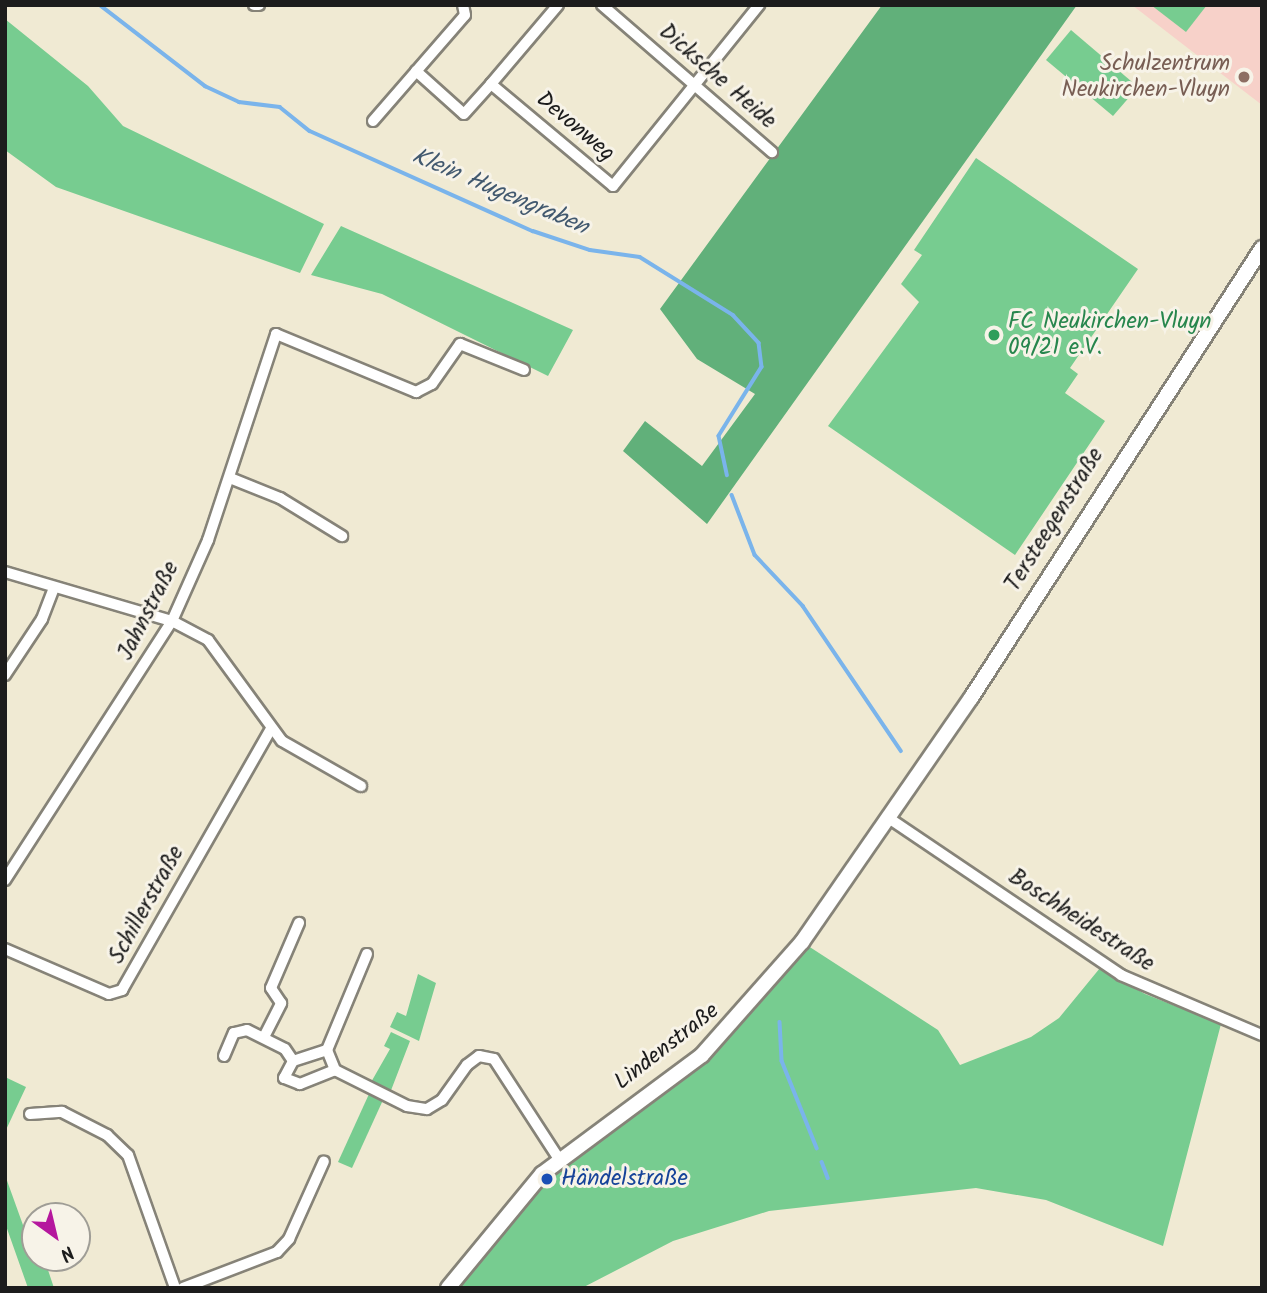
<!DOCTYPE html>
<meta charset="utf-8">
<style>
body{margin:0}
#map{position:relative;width:1267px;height:1293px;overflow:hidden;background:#f0ead3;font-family:Kalam,sans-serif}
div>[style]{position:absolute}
.built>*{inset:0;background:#f7d1c9}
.green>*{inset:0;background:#77cc90}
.forest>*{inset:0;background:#61b07a}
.stream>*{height:3.5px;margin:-1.75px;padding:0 1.75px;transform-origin:1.75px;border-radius:1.75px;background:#7ab4eb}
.roads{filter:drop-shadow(2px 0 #868378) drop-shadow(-2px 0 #868378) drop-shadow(0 2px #868378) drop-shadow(0 -2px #868378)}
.minor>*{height:10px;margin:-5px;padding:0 5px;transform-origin:5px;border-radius:5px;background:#fff}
.tertiary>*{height:14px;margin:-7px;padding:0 7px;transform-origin:7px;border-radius:7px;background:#fff}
.dots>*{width:19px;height:19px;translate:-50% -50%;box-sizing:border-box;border:4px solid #f7f3e8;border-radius:50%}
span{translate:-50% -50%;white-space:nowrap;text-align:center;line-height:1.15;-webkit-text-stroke:6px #f7f3e8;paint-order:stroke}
.education-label{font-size:23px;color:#785e54}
.right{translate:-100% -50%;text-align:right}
.street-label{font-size:23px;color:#1c1c1c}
.leisure-label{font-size:23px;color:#27864d}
.left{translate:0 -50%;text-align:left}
.transit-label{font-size:23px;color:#164399}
.water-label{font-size:24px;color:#42596f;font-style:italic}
.frame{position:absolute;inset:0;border:7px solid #1c1c1c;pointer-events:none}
.north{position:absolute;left:21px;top:1202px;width:70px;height:70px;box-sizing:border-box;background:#f7f3e8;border:2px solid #9f9d96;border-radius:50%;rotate:146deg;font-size:19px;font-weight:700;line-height:28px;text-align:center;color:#1c1c1c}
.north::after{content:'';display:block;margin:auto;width:24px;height:32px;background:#b5179e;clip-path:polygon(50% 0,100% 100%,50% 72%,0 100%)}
</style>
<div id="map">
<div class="built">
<i style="clip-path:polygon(1132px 5px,1262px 5px,1262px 105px,1189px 49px)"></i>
</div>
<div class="green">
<i style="clip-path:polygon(1151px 5px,1207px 5px,1186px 32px)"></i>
<i style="clip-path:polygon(5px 19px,88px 86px,123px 126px,324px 224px,300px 273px,56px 187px,5px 150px)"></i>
<i style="clip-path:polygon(1071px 30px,1138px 87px,1113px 116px,1046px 60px)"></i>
<i style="clip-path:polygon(976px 158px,1138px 269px,1070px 368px,1078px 374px,1065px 393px,1105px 421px,1015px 555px,828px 426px,919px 302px,901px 284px,922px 255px,914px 250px)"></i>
<i style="clip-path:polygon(341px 226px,573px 330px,548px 376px,382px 294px,311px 275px)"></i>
<i style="clip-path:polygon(802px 942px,938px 1030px,960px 1065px,1031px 1037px,1059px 1018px,1100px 968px,1145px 994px,1221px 1024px,1163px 1246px,1046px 1200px,976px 1188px,769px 1211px,673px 1241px,582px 1288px,448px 1288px,513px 1203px,702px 1055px)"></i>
<i style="clip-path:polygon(418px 974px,436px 983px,419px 1041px,390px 1027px,397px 1012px,406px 1016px)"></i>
<i style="clip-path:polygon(391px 1032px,410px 1041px,390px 1093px,370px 1084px,390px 1049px,384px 1046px)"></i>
<i style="clip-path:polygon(5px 1077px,26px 1087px,5px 1132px)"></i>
<i style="clip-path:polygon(369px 1094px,383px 1100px,352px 1168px,338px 1162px)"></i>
<i style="clip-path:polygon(5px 1175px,28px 1239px,35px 1237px,35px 1258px,44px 1258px,54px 1288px,28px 1288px,5px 1223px)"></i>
</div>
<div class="forest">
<i style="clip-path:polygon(882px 5px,1077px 5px,707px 524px,623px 451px,645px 421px,702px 466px,755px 394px,697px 359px,660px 309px)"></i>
</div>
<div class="stream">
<i style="left:100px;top:5px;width:133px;rotate:37.6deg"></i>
<i style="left:205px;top:86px;width:38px;rotate:25deg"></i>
<i style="left:239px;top:102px;width:41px;rotate:7deg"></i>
<i style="left:280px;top:107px;width:38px;rotate:39deg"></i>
<i style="left:310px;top:131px;width:244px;rotate:24.2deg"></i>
<i style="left:533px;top:231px;width:60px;rotate:18.4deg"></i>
<i style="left:590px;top:250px;width:50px;rotate:8deg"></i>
<i style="left:640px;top:257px;width:110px;rotate:31.9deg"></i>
<i style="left:733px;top:315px;width:38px;rotate:47deg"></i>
<i style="left:759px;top:343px;width:24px;rotate:83deg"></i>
<i style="left:762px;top:367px;width:81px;rotate:121.9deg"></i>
<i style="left:719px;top:436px;width:40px;rotate:78deg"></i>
<i style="left:732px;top:495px;width:64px;rotate:69deg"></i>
<i style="left:755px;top:555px;width:70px;rotate:46.7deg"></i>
<i style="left:803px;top:606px;width:175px;rotate:55.9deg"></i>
<i style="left:780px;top:1022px;width:39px;rotate:87deg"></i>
<i style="left:782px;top:1061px;width:94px;rotate:68.1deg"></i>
<i style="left:822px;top:1162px;width:17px;rotate:69deg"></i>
</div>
<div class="roads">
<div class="minor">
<i style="left:254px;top:5px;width:5px"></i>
<i style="left:558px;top:5px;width:104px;rotate:130.3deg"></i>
<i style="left:491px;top:84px;width:159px;rotate:39.9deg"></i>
<i style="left:613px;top:186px;width:233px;rotate:-51.1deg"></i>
<i style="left:602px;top:5px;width:225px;rotate:40.9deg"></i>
<i style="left:416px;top:71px;width:64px;rotate:41.9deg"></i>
<i style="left:464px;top:114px;width:40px;rotate:-48deg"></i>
<i style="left:373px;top:121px;width:140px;rotate:-49deg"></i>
<i style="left:465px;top:15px;width:10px;rotate:-101deg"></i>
<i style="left:230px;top:478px;width:54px;rotate:21.8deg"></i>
<i style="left:280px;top:498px;width:73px;rotate:31.5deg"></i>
<i style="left:5px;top:572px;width:174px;rotate:16.4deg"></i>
<i style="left:172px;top:621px;width:41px;rotate:27.8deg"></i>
<i style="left:208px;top:640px;width:125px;rotate:53.8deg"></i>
<i style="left:282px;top:741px;width:91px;rotate:29.7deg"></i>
<i style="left:5px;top:675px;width:67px;rotate:-56.5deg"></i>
<i style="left:42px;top:619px;width:34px;rotate:-69deg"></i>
<i style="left:890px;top:819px;width:279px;rotate:34deg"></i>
<i style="left:1121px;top:975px;width:153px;rotate:23.1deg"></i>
<i style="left:5px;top:880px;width:308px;rotate:-57.2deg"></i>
<i style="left:172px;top:621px;width:89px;rotate:-66deg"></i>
<i style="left:208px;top:540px;width:217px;rotate:-71.7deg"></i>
<i style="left:276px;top:334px;width:152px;rotate:22.5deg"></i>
<i style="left:416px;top:392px;width:18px;rotate:-27deg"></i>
<i style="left:432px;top:384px;width:49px;rotate:-55deg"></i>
<i style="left:460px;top:344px;width:69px;rotate:22.1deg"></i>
<i style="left:5px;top:949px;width:113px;rotate:23.4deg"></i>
<i style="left:109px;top:994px;width:14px;rotate:-17deg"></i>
<i style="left:122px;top:990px;width:301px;rotate:-60.3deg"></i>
<i style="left:264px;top:1037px;width:38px;rotate:-63deg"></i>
<i style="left:281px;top:1003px;width:18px;rotate:-124deg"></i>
<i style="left:271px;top:988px;width:71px;rotate:-66.7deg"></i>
<i style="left:327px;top:1050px;width:22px;rotate:68deg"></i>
<i style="left:335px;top:1070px;width:38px;rotate:158deg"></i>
<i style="left:300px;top:1084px;width:17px;rotate:-159deg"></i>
<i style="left:284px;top:1078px;width:19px;rotate:-62deg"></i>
<i style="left:293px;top:1061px;width:36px;rotate:-18deg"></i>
<i style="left:327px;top:1050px;width:104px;rotate:-67.4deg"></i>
<i style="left:224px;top:1056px;width:25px;rotate:-67deg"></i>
<i style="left:234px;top:1033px;width:13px;rotate:-13deg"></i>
<i style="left:247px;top:1030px;width:42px;rotate:26.6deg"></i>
<i style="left:285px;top:1049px;width:14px;rotate:56deg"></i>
<i style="left:335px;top:1070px;width:80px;rotate:26.6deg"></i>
<i style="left:407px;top:1106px;width:20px;rotate:9deg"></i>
<i style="left:427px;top:1109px;width:17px;rotate:-31deg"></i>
<i style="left:442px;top:1100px;width:43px;rotate:-54.5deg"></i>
<i style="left:467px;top:1065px;width:15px;rotate:-37deg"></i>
<i style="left:479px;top:1056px;width:15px;rotate:11deg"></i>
<i style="left:494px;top:1059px;width:119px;rotate:57deg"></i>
<i style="left:30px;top:1114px;width:32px;rotate:-4deg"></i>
<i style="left:62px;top:1112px;width:51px;rotate:27.1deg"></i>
<i style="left:107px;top:1135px;width:29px;rotate:44deg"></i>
<i style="left:128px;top:1155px;width:141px;rotate:70.5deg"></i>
<i style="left:183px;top:1288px;width:101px;rotate:-21deg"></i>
<i style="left:277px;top:1252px;width:18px;rotate:-47deg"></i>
<i style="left:289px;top:1239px;width:85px;rotate:-65.8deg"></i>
</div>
<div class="tertiary">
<i style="left:448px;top:1288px;width:148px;rotate:-50.5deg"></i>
<i style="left:542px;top:1174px;width:199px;rotate:-36.6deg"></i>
<i style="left:702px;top:1055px;width:151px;rotate:-48.5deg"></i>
<i style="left:802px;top:942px;width:297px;rotate:-55.3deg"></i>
<i style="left:971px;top:698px;width:536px;rotate:-57.11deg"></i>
</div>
</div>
<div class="dots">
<i style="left:1244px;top:77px;background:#8d6e63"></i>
<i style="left:994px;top:335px;background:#2e9e5b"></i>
<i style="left:547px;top:1179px;background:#1a4fb4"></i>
</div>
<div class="education-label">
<span class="right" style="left:1230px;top:77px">Schulzentrum<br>Neukirchen-Vluyn</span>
</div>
<div class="street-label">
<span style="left:717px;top:77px;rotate:41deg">Dicksche Heide</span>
<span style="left:575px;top:127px;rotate:40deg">Devonweg</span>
<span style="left:1055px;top:520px;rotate:-58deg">Tersteegenstraße</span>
<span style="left:149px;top:611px;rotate:-63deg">Jahnstraße</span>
<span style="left:147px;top:905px;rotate:-61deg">Schillerstraße</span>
<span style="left:1081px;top:921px;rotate:33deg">Boschheidestraße</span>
<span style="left:667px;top:1047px;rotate:-38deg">Lindenstraße</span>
</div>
<div class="leisure-label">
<span class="left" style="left:1008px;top:335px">FC Neukirchen-Vluyn<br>09/21 e.V.</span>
</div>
<div class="transit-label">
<span class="left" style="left:561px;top:1179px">Händelstraße</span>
</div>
<div class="water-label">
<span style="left:500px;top:192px;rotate:23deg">Klein Hugengraben</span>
</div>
<div class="frame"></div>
<div class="north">N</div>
</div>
